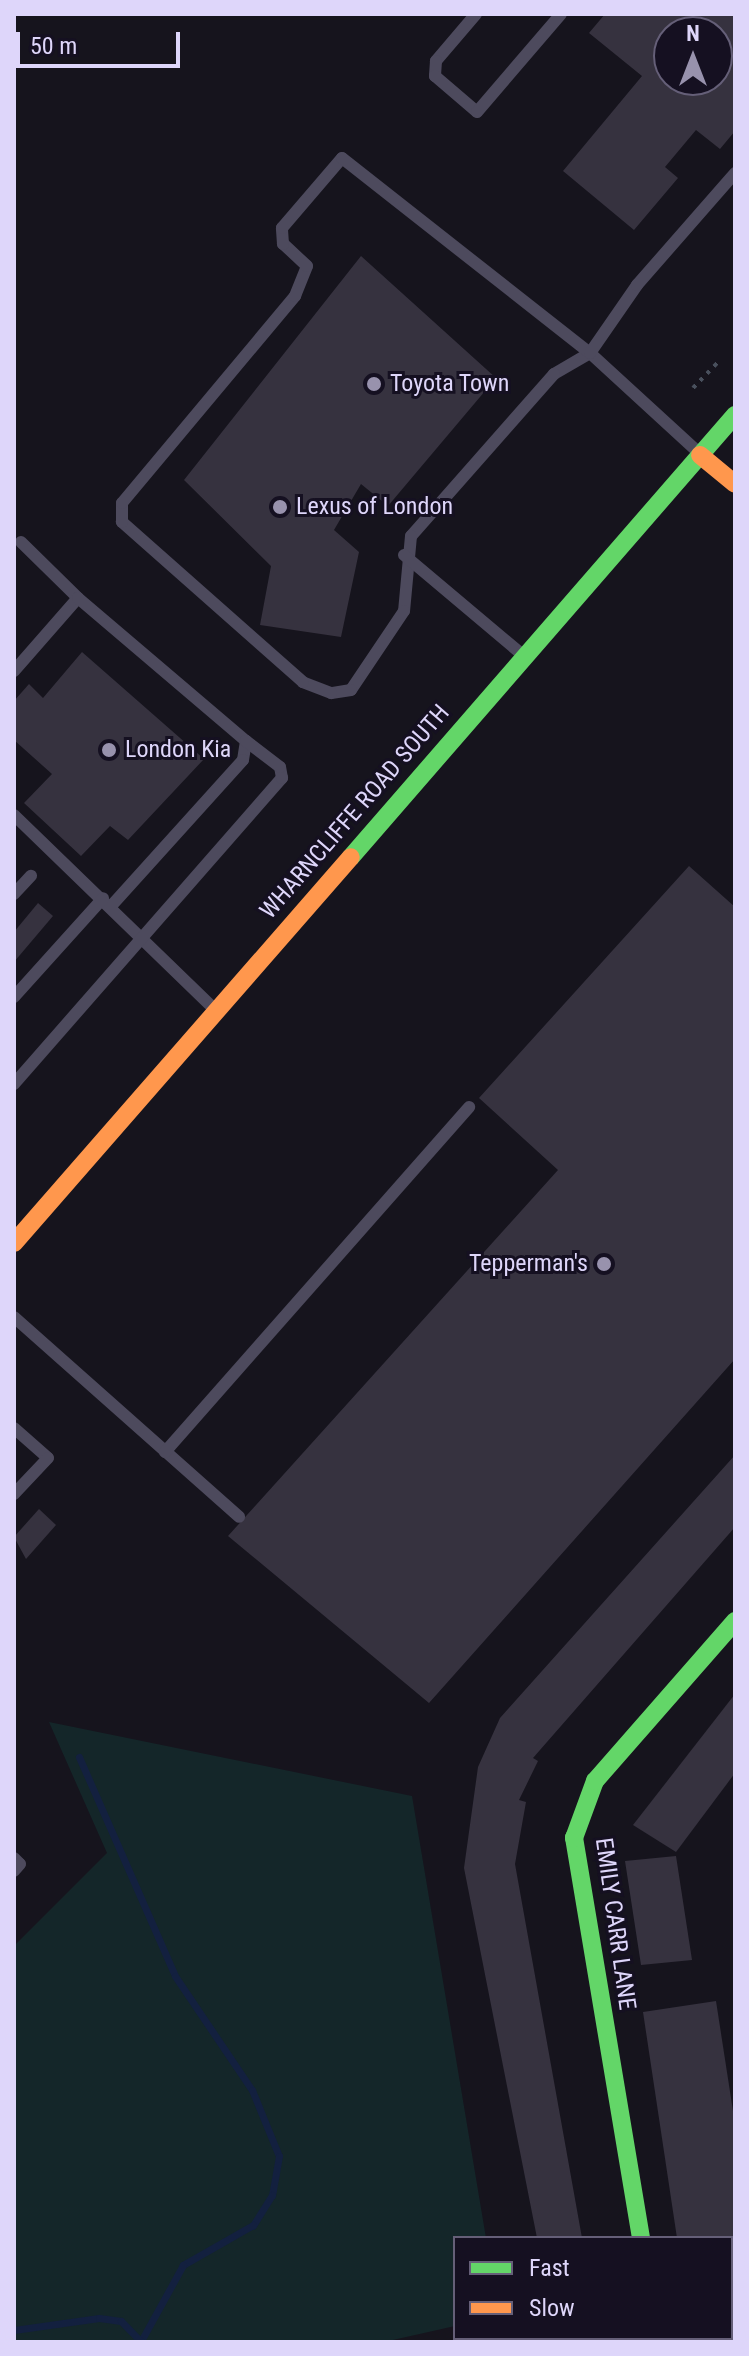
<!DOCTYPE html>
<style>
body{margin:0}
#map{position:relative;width:749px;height:2356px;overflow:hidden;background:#16141d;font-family:"Roboto Condensed",sans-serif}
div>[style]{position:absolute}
.green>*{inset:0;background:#142629}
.stream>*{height:7px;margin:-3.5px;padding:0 3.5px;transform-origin:3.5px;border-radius:3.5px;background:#13203f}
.building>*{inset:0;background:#36323f}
.path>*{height:4px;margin-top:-2px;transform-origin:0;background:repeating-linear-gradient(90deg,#49505d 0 4px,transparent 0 10px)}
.lane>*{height:12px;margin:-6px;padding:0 6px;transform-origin:6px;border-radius:6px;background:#4d4a5d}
.street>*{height:24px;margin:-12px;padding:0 12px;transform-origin:12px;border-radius:12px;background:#4d4a5d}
.fast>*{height:18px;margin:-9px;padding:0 9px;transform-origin:9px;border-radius:9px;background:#63d668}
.slow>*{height:18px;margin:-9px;padding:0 9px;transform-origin:9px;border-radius:9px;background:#ff974d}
.dots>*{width:22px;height:22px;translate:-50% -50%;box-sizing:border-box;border:4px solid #151021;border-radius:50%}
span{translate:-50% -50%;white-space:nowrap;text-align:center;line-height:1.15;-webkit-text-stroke:6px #151021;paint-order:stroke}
.poi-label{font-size:24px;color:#ded6fa}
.left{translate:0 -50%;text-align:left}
.right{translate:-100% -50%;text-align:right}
.street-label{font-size:24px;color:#ded6fa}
.frame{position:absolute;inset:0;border:16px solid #ded6fa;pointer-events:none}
.legend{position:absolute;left:453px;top:2236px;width:280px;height:104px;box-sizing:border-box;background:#151021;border:2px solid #655f78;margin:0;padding:10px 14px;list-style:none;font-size:24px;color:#ded6fa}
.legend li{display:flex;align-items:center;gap:16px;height:40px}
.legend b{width:40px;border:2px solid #655f78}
.north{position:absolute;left:653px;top:16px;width:80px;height:80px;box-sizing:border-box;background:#151021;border:2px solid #655f78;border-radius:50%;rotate:0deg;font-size:22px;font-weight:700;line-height:32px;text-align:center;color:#ded6fa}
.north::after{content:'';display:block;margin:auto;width:28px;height:36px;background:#9892ad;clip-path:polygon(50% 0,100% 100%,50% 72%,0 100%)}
.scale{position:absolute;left:16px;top:32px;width:164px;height:36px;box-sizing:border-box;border:4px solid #ded6fa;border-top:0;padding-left:10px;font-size:24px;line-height:28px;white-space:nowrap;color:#ded6fa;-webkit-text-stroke:6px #151021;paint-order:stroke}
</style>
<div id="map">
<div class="green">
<i style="clip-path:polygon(49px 1722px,412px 1796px,486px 2238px,455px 2238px,455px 2326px,384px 2342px,14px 2342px,14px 1946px,107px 1853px)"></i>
</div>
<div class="stream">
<i style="left:79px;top:1757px;width:239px;rotate:66.3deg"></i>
<i style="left:175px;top:1976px;width:138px;rotate:56deg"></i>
<i style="left:252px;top:2090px;width:71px;rotate:67.8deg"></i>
<i style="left:279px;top:2156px;width:40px;rotate:100deg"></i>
<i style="left:272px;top:2195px;width:36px;rotate:122deg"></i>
<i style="left:253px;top:2225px;width:81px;rotate:150.3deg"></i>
<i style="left:183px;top:2265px;width:87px;rotate:118.9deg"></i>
<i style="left:14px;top:2330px;width:86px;rotate:-8deg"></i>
<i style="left:99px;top:2318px;width:22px;rotate:8deg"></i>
<i style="left:121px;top:2321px;width:29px;rotate:46deg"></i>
</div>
<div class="building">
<i style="clip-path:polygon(evenodd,605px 14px,735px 14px,735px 131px,720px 149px,696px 130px,665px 167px,678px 178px,634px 230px,563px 171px,642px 76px,589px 33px,605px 14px,669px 32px,717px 32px,717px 80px,669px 80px,669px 32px)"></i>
<i style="clip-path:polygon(361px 256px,496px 378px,388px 506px,361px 484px,334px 530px,359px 552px,341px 637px,260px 625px,271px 566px,184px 480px)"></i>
<i style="clip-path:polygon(82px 652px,204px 759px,128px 840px,110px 826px,81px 856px,24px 803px,52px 774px,14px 740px,14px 701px,29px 684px,43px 698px)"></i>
<i style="clip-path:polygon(689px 866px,735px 907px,735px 1359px,429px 1703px,228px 1536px,558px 1170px,479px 1098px)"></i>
<i style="clip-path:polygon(38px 903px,53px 916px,14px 962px,14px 932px)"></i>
<i style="clip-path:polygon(735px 1455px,735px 1527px,533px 1758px,538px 1761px,519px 1800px,526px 1802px,515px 1864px,582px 2238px,537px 2238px,464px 1868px,478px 1767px,500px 1718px)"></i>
<i style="clip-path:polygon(39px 1509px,56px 1525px,26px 1559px,14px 1537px)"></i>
<i style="clip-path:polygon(735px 1694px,735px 1773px,676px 1852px,633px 1825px)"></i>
<i style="clip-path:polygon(676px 1856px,692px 1960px,641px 1965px,625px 1861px)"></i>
<i style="clip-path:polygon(716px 2001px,735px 2124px,735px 2238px,677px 2238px,643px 2012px)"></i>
</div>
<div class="path">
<i style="left:693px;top:388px;width:35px;rotate:-46deg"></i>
</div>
<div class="lane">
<i style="left:476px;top:14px;width:62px;rotate:130.4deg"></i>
<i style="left:436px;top:61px;width:15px;rotate:94deg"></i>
<i style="left:435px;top:76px;width:55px;rotate:40.6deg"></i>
<i style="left:477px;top:112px;width:129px;rotate:-49.4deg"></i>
<i style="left:698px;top:452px;width:147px;rotate:-137.5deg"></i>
<i style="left:590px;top:353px;width:42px;rotate:149.7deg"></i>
<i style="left:554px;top:374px;width:216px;rotate:131.4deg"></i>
<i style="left:411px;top:536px;width:75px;rotate:95.3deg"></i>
<i style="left:404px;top:611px;width:95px;rotate:123.9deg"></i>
<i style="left:351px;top:690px;width:20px;rotate:171deg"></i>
<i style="left:331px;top:693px;width:30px;rotate:-159deg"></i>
<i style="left:303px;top:682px;width:242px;rotate:-138.5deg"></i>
<i style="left:122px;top:522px;width:19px;rotate:-90deg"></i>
<i style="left:122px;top:503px;width:270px;rotate:-50.1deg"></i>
<i style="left:295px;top:296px;width:32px;rotate:-68deg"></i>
<i style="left:307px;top:266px;width:33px;rotate:-137deg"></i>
<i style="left:283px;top:244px;width:16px;rotate:-94deg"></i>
<i style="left:282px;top:228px;width:92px;rotate:-49.4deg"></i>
<i style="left:342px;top:158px;width:315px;rotate:38.2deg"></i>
<i style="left:590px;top:353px;width:83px;rotate:-55.3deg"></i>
<i style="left:637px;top:285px;width:149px;rotate:-48.8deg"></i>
<i style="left:21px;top:542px;width:80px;rotate:44.5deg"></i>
<i style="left:404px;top:555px;width:157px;rotate:40.1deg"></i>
<i style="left:14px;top:671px;width:97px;rotate:-48.8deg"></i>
<i style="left:78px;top:598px;width:221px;rotate:40.4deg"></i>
<i style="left:246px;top:741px;width:19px;rotate:99deg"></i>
<i style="left:243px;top:760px;width:198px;rotate:132.1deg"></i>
<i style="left:14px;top:815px;width:279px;rotate:44.1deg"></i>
<i style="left:14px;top:894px;width:25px;rotate:-47deg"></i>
<i style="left:14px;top:997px;width:133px;rotate:-48deg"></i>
<i style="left:14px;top:1084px;width:407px;rotate:-48.8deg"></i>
<i style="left:282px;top:778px;width:11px;rotate:-100deg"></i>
<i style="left:280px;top:767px;width:43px;rotate:-142.6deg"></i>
<i style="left:14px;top:1317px;width:301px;rotate:41.6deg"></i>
<i style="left:14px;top:1428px;width:45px;rotate:41.4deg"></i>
<i style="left:48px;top:1458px;width:50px;rotate:133.4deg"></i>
<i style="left:165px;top:1452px;width:460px;rotate:-48.6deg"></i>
<i style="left:14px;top:1858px;width:8px;rotate:45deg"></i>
<i style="left:20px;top:1864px;width:9px;rotate:131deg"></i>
</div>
<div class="street">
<i style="left:731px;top:2279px;width:4px"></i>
</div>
<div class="fast">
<i style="left:351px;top:857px;width:586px;rotate:-49.02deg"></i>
<i style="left:641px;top:2238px;width:406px;rotate:-99.5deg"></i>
<i style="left:574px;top:1838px;width:61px;rotate:-69.8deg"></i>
<i style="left:595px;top:1781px;width:213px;rotate:-48.8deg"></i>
</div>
<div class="slow">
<i style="left:700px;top:455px;width:45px;rotate:39.6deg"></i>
<i style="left:14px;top:1243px;width:512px;rotate:-48.88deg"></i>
</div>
<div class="dots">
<i style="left:374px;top:384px;background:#9892ad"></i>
<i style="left:280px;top:507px;background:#9892ad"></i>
<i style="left:109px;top:750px;background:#9892ad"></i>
<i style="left:604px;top:1264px;background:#9892ad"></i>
</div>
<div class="poi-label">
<span class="left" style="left:390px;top:384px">Toyota Town</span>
<span class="left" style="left:296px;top:507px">Lexus of London</span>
<span class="left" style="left:125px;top:750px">London Kia</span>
<span class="right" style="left:588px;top:1264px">Tepperman's</span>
</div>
<div class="street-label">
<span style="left:355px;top:812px;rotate:-49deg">WHARNCLIFFE ROAD SOUTH</span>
<span style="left:615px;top:1924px;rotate:82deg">EMILY CARR LANE</span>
</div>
<div class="frame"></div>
<ul class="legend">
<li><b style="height:10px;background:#63d668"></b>Fast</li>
<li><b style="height:10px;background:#ff974d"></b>Slow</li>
</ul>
<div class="north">N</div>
<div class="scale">50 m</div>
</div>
